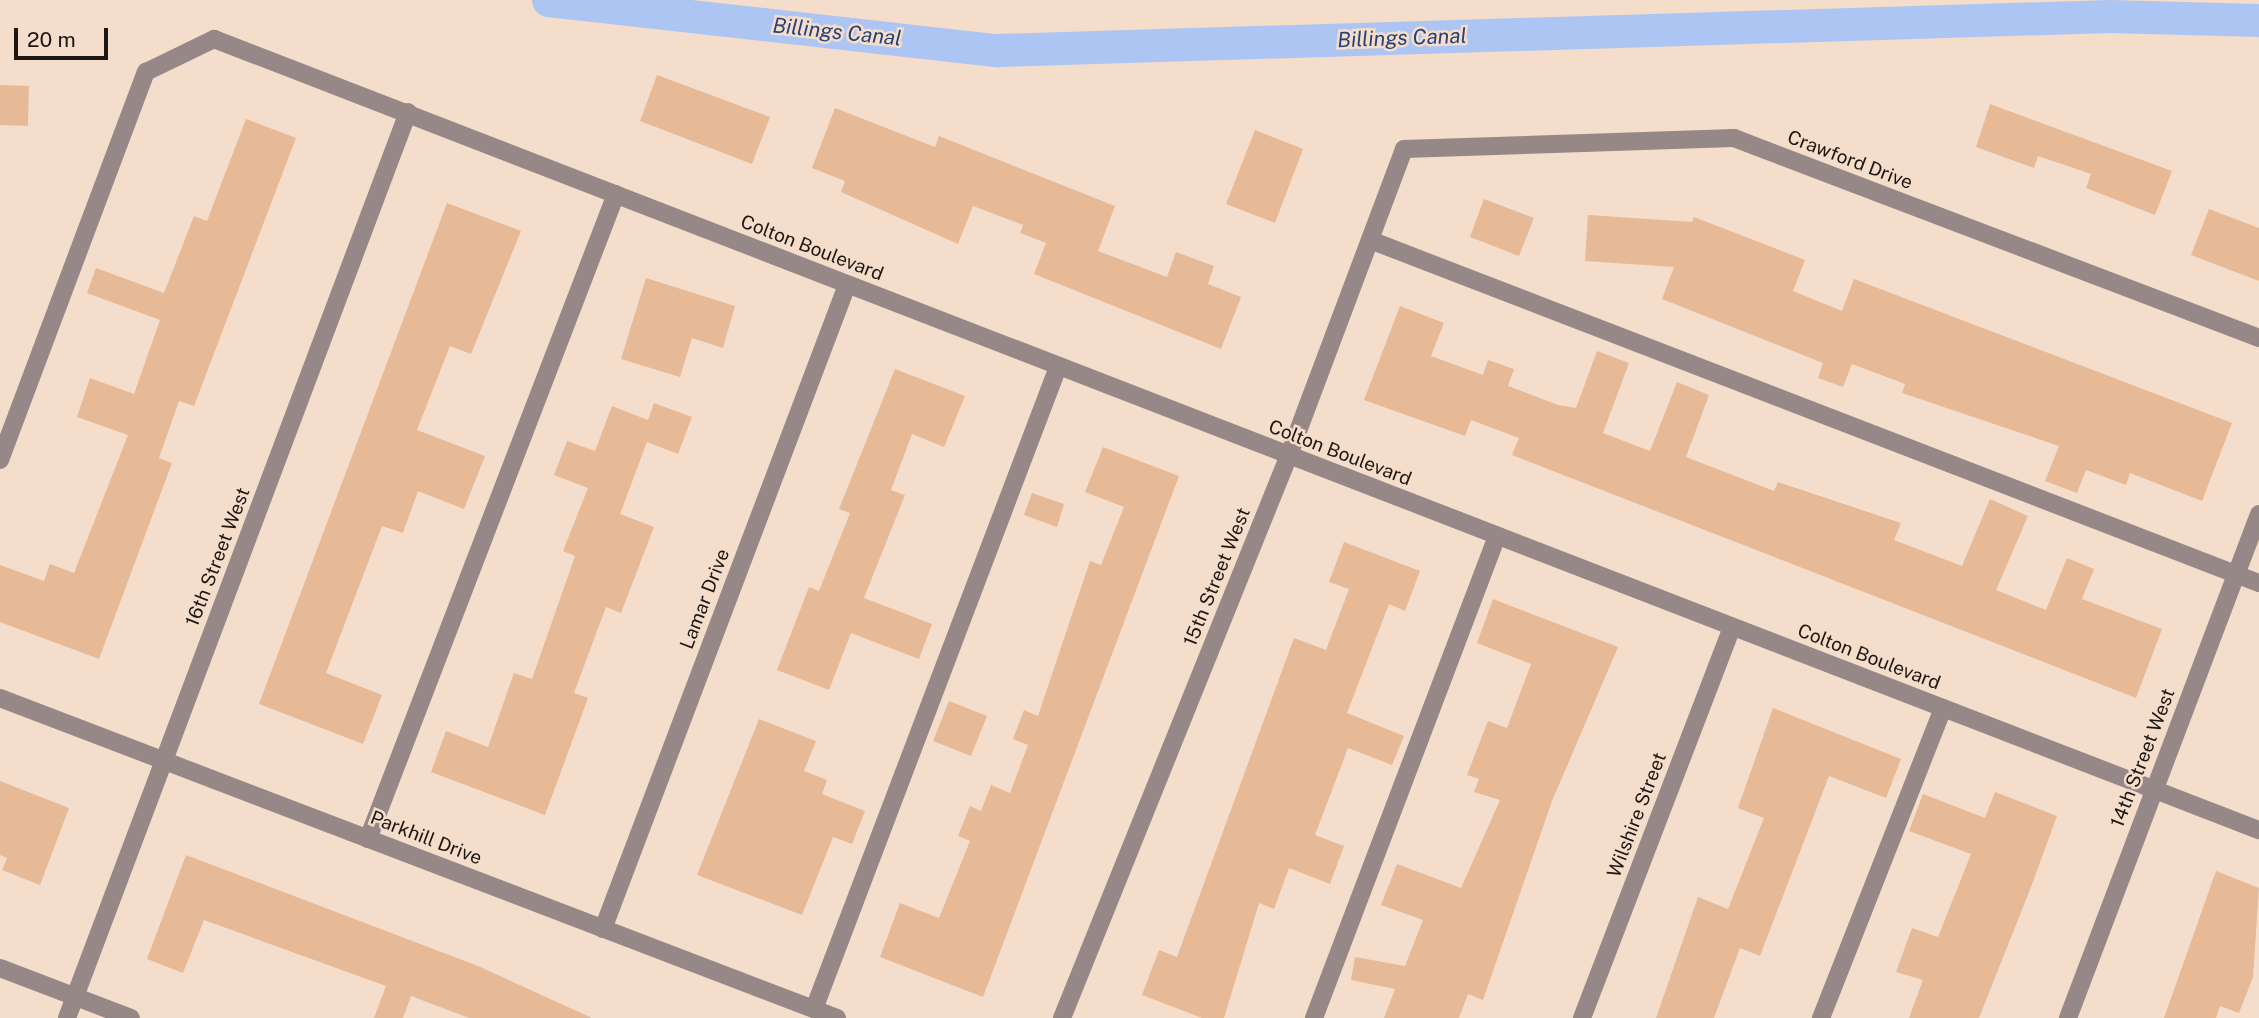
<!DOCTYPE html>
<style>
body{margin:0}
#map{position:relative;width:2259px;height:1018px;overflow:hidden;background:#f5ddcb;font-family:"Public Sans",sans-serif}
div>[style]{position:absolute}
.canal>*{height:33px;margin:-16.5px;padding:0 16.5px;transform-origin:16.5px;border-radius:16.5px;background:#adc5f2}
.building>*{inset:0;background:#e6ba97}
.minor>*{height:18px;margin:-9px;padding:0 9px;transform-origin:9px;border-radius:9px;background:#958886}
span{translate:-50% -50%;white-space:nowrap;text-align:center;line-height:1.15;-webkit-text-stroke:5px #f5ddcb;paint-order:stroke}
.street-label{font-size:19px;color:#1e1610}
.water-label{font-size:21px;color:#264278;font-style:italic}
.scale{position:absolute;left:14px;top:28px;width:94px;height:32px;box-sizing:border-box;border:4px solid #1e1610;border-top:0;padding-left:9px;font-size:21px;line-height:24px;white-space:nowrap;color:#1e1610;-webkit-text-stroke:5px #f5ddcb;paint-order:stroke}
</style>
<div id="map">
<div class="canal">
<i style="left:548px;top:0;width:452px;rotate:6.4deg"></i>
<i style="left:997px;top:50px;width:1113px;rotate:-1.75deg"></i>
<i style="left:2109px;top:16px;width:150px;rotate:1.5deg"></i>
</div>
<div class="building">
<i style="clip-path:polygon(657px 75px,770px 117px,752px 164px,640px 121px)"></i>
<i style="clip-path:polygon(0 85px,29px 86px,28px 126px,0 125px)"></i>
<i style="clip-path:polygon(1990px 104px,2172px 171px,2155px 215px,2086px 188px,2091px 174px,2038px 156px,2034px 168px,1976px 147px)"></i>
<i style="clip-path:polygon(835px 108px,935px 147px,939px 136px,1115px 206px,1098px 251px,1167px 277px,1176px 252px,1214px 266px,1208px 284px,1241px 297px,1221px 349px,1034px 274px,1046px 243px,1020px 233px,1023px 225px,973px 206px,958px 244px,841px 192px,845px 181px,812px 168px)"></i>
<i style="clip-path:polygon(246px 119px,296px 138px,194px 406px,179px 401px,159px 458px,172px 463px,99px 659px,0 622px,0 565px,44px 581px,50px 564px,74px 573px,128px 435px,77px 417px,90px 378px,134px 394px,160px 320px,87px 293px,96px 268px,164px 293px,194px 216px,207px 221px)"></i>
<i style="clip-path:polygon(1255px 130px,1303px 149px,1275px 223px,1226px 204px)"></i>
<i style="clip-path:polygon(1484px 199px,1534px 218px,1519px 256px,1470px 237px)"></i>
<i style="clip-path:polygon(447px 203px,521px 231px,471px 354px,450px 346px,417px 430px,485px 456px,464px 509px,418px 491px,403px 533px,382px 526px,326px 673px,382px 695px,363px 744px,259px 704px)"></i>
<i style="clip-path:polygon(2209px 209px,2259px 228px,2259px 281px,2191px 255px)"></i>
<i style="clip-path:polygon(1588px 215px,1692px 222px,1694px 217px,1805px 260px,1793px 291px,1842px 311px,1854px 279px,2232px 423px,2202px 501px,2130px 473px,2126px 485px,2086px 470px,2077px 493px,2045px 481px,2059px 446px,1902px 393px,1905px 384px,1852px 364px,1843px 387px,1818px 378px,1823px 363px,1662px 299px,1674px 267px,1585px 261px)"></i>
<i style="clip-path:polygon(646px 278px,735px 306px,723px 348px,692px 338px,680px 377px,621px 359px)"></i>
<i style="clip-path:polygon(1400px 306px,1444px 323px,1431px 356px,1483px 375px,1488px 360px,1514px 369px,1508px 386px,1558px 405px,1576px 408px,1597px 351px,1629px 363px,1603px 433px,1650px 451px,1677px 382px,1709px 395px,1686px 457px,1774px 491px,1778px 482px,1901px 523px,1894px 540px,1962px 566px,1990px 499px,2028px 516px,1996px 590px,2046px 610px,2067px 558px,2094px 569px,2082px 599px,2162px 629px,2136px 698px,1512px 455px,1519px 438px,1471px 420px,1465px 436px,1364px 400px)"></i>
<i style="clip-path:polygon(895px 369px,965px 396px,944px 447px,912px 434px,891px 490px,905px 495px,864px 598px,932px 624px,919px 659px,851px 633px,829px 690px,777px 670px,809px 587px,819px 591px,850px 513px,839px 509px)"></i>
<i style="clip-path:polygon(654px 403px,692px 417px,678px 454px,647px 442px,620px 514px,654px 527px,621px 613px,606px 607px,574px 693px,588px 698px,545px 815px,431px 772px,446px 731px,488px 747px,514px 673px,532px 679px,575px 556px,563px 551px,588px 488px,554px 475px,567px 441px,595px 451px,612px 406px,648px 420px)"></i>
<i style="clip-path:polygon(1103px 447px,1179px 476px,983px 997px,880px 957px,900px 903px,939px 918px,970px 841px,958px 836px,970px 806px,981px 811px,991px 785px,1010px 793px,1028px 745px,1013px 739px,1024px 710px,1038px 716px,1090px 561px,1101px 565px,1124px 507px,1085px 492px)"></i>
<i style="clip-path:polygon(1032px 493px,1064px 504px,1057px 527px,1024px 515px)"></i>
<i style="clip-path:polygon(1344px 542px,1420px 571px,1405px 611px,1389px 604px,1347px 713px,1404px 736px,1392px 765px,1348px 748px,1315px 835px,1344px 846px,1330px 884px,1289px 868px,1274px 909px,1259px 903px,1224px 1018px,1202px 1018px,1142px 995px,1159px 950px,1177px 957px,1294px 638px,1326px 650px,1349px 589px,1329px 582px)"></i>
<i style="clip-path:polygon(1493px 599px,1618px 647px,1552px 801px,1483px 1000px,1468px 994px,1459px 1018px,1384px 1018px,1395px 989px,1351px 980px,1355px 957px,1405px 966px,1423px 920px,1381px 905px,1397px 864px,1461px 888px,1500px 800px,1474px 792px,1479px 779px,1467px 775px,1488px 721px,1507px 728px,1531px 664px,1477px 643px)"></i>
<i style="clip-path:polygon(949px 701px,987px 716px,971px 756px,933px 741px)"></i>
<i style="clip-path:polygon(1773px 708px,1901px 759px,1886px 798px,1829px 776px,1760px 956px,1740px 948px,1714px 1018px,1656px 1018px,1698px 897px,1728px 909px,1764px 818px,1738px 808px)"></i>
<i style="clip-path:polygon(759px 719px,816px 741px,804px 771px,827px 780px,822px 794px,865px 811px,852px 844px,833px 837px,802px 915px,697px 875px)"></i>
<i style="clip-path:polygon(0 781px,69px 808px,40px 885px,2px 870px,7px 858px,0 855px)"></i>
<i style="clip-path:polygon(1995px 792px,2057px 816px,2031px 887px,1979px 1018px,1909px 1018px,1923px 980px,1896px 972px,1912px 928px,1938px 937px,1971px 854px,1909px 831px,1923px 794px,1985px 818px)"></i>
<i style="clip-path:polygon(186px 855px,478px 966px,592px 1018px,469px 1018px,411px 996px,403px 1018px,374px 1018px,386px 986px,204px 920px,183px 973px,147px 959px)"></i>
<i style="clip-path:polygon(2216px 871px,2259px 888px,2253px 977px,2239px 1013px,2220px 1006px,2216px 1018px,2164px 1018px)"></i>
</div>
<div class="minor">
<i style="left:1370px;top:240px;width:953px;rotate:21.1deg"></i>
<i style="left:0;top:460px;width:415px;rotate:-69.4deg"></i>
<i style="left:146px;top:72px;width:76px;rotate:-25.9deg"></i>
<i style="left:214px;top:39px;width:2193px;rotate:21.15deg"></i>
<i style="left:0;top:698px;width:896px;rotate:20.92deg"></i>
<i style="left:368px;top:839px;width:691px;rotate:-68.97deg"></i>
<i style="left:603px;top:929px;width:689px;rotate:-69.25deg"></i>
<i style="left:0;top:968px;width:140px;rotate:20.9deg"></i>
<i style="left:814px;top:1009px;width:687px;rotate:-69.19deg"></i>
<i style="left:67px;top:1018px;width:968px;rotate:-69.37deg"></i>
<i style="left:1062px;top:1018px;width:607px;rotate:-68.04deg"></i>
<i style="left:1289px;top:455px;width:327px;rotate:-69.4deg"></i>
<i style="left:1404px;top:149px;width:330px;rotate:-1.9deg"></i>
<i style="left:1734px;top:138px;width:562px;rotate:20.85deg"></i>
<i style="left:1314px;top:1018px;width:516px;rotate:-69.21deg"></i>
<i style="left:1582px;top:1018px;width:419px;rotate:-69deg"></i>
<i style="left:1821px;top:1018px;width:333px;rotate:-68.5deg"></i>
<i style="left:2068px;top:1018px;width:539px;rotate:-69.24deg"></i>
</div>
<div class="street-label">
<span style="left:1850px;top:160px;rotate:21deg">Crawford Drive</span>
<span style="left:812px;top:248px;rotate:21deg">Colton Boulevard</span>
<span style="left:1340px;top:453px;rotate:21deg">Colton Boulevard</span>
<span style="left:218px;top:557px;rotate:-69deg">16th Street West</span>
<span style="left:1217px;top:577px;rotate:-68deg">15th Street West</span>
<span style="left:705px;top:599px;rotate:-69deg">Lamar Drive</span>
<span style="left:1869px;top:657px;rotate:21deg">Colton Boulevard</span>
<span style="left:2143px;top:758px;rotate:-69deg">14th Street West</span>
<span style="left:1637px;top:815px;rotate:-69deg">Wilshire Street</span>
<span style="left:426px;top:838px;rotate:21deg">Parkhill Drive</span>
</div>
<div class="water-label">
<span style="left:837px;top:32px;rotate:6deg">Billings Canal</span>
<span style="left:1402px;top:38px;rotate:-2deg">Billings Canal</span>
</div>
<div class="scale">20 m</div>
</div>
